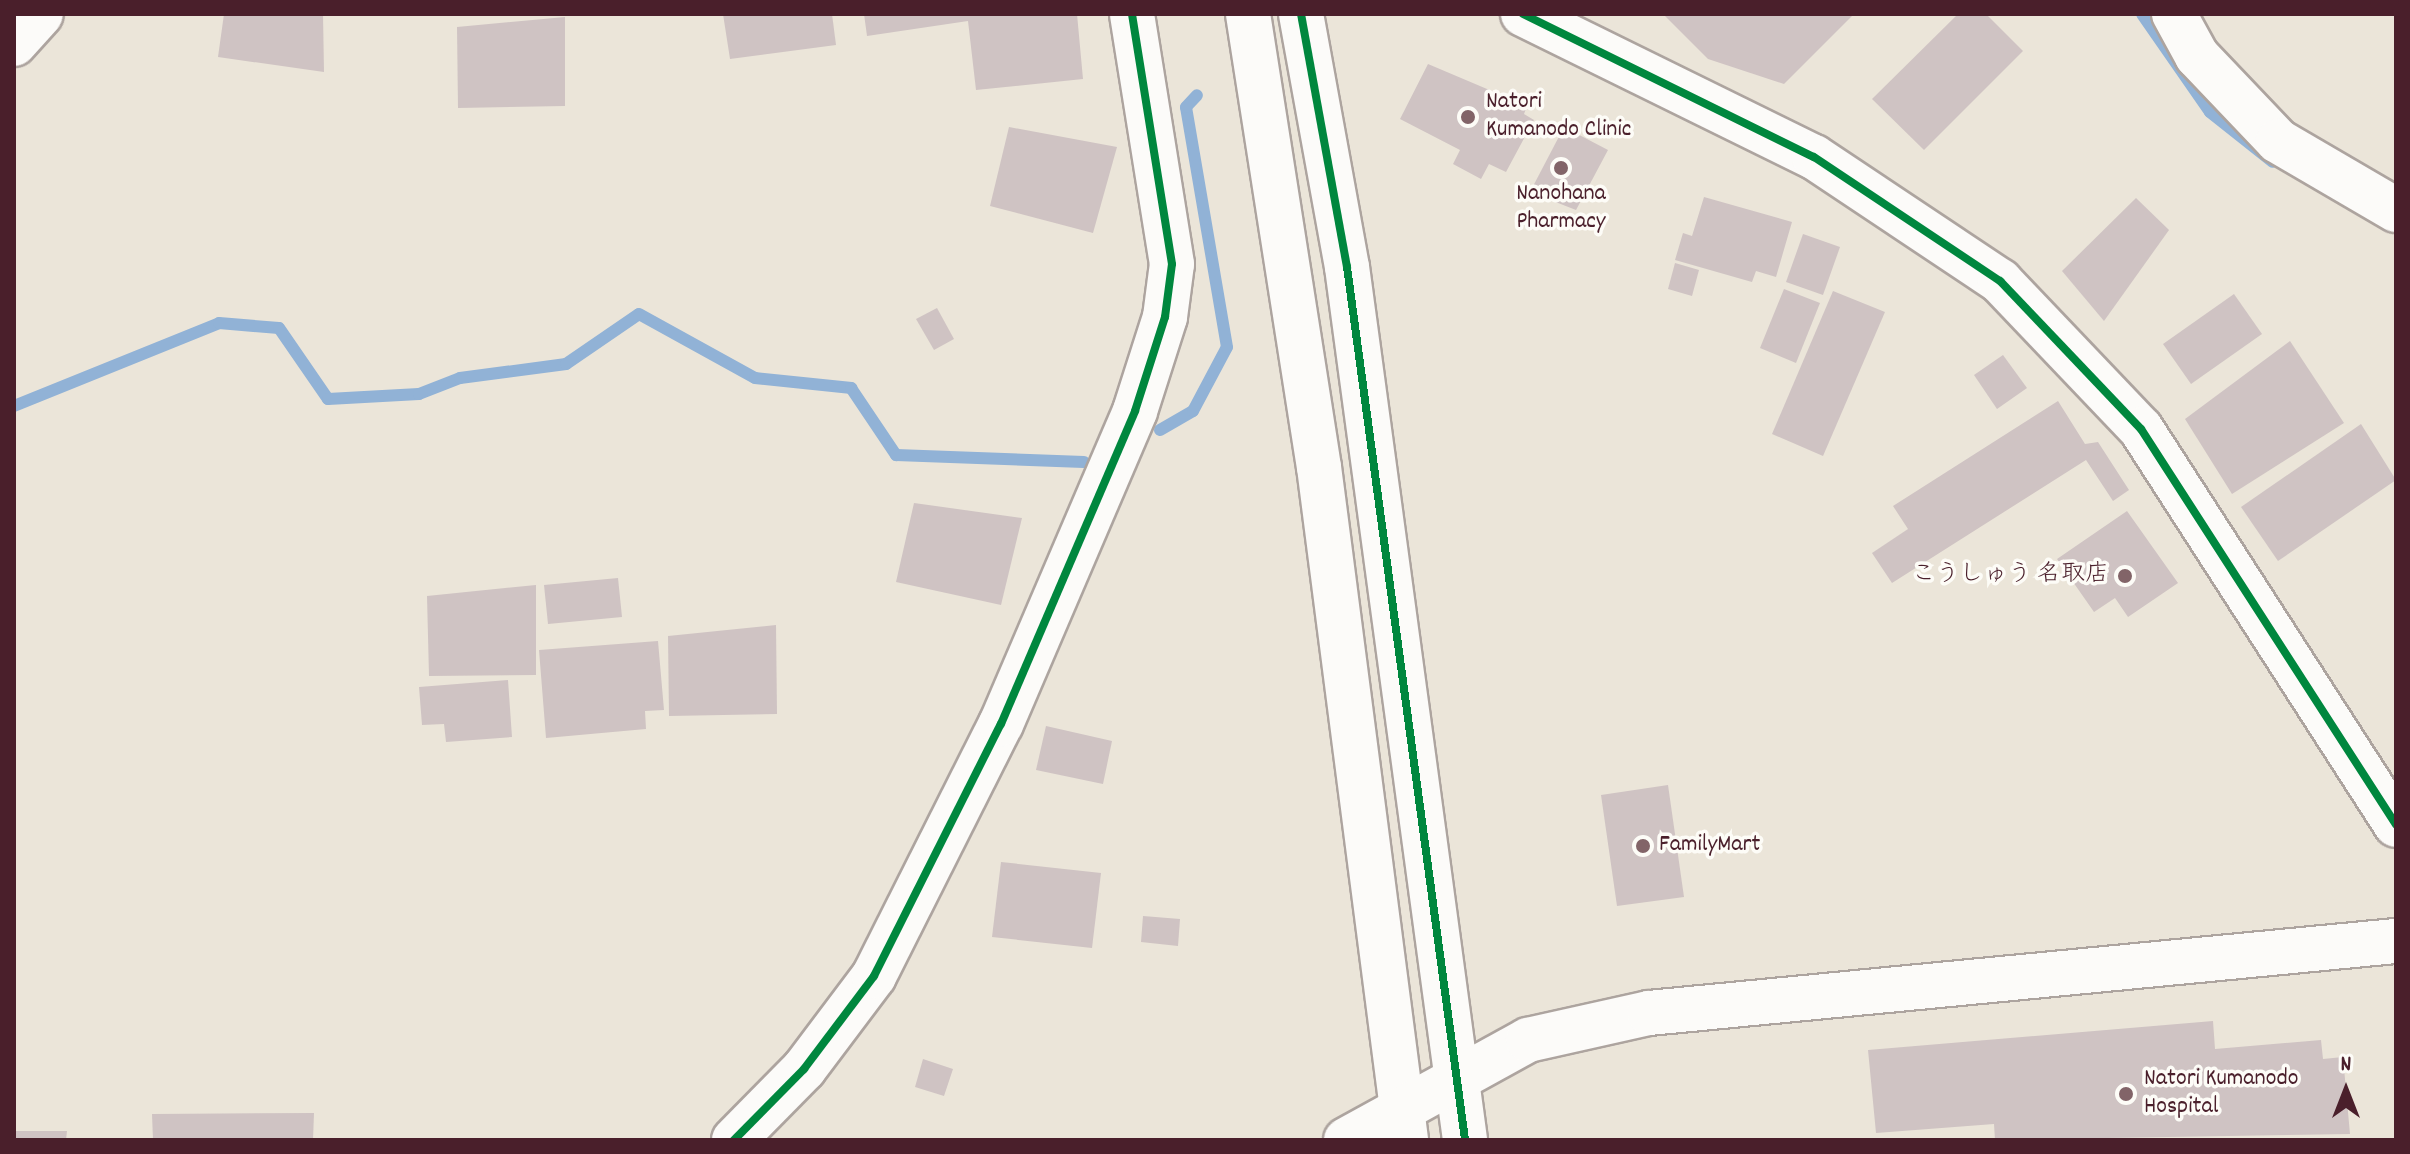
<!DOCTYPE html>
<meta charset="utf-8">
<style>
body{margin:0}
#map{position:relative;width:2410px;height:1154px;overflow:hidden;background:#ebe5d9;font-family:Dekko,"Klee One",sans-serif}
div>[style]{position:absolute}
.stream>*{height:12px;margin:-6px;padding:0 6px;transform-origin:6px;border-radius:6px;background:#91b2d6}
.building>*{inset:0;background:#cfc3c3}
.roads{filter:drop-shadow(2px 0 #ada49f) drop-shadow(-2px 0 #ada49f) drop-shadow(0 2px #ada49f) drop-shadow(0 -2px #ada49f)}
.minor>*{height:44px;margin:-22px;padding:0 22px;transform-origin:22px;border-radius:22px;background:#fcfbf9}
.cycleway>*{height:8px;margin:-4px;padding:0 4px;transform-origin:4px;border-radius:4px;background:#00873e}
.dots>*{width:22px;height:22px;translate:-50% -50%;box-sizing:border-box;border:4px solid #fdfcf7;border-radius:50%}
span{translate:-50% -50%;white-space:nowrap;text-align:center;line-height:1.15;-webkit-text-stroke:7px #fdfcf7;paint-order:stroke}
.poi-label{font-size:24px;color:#4a1f2b}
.left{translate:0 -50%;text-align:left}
.right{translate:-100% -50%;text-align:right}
.frame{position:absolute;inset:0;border:16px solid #4a1f2b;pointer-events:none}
.north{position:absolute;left:2306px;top:1050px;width:80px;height:80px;-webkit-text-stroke:6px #fdfcf7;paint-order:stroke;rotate:0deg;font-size:22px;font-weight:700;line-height:32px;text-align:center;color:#4a1f2b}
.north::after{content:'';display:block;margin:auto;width:28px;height:36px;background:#4a1f2b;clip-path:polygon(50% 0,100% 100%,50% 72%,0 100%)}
</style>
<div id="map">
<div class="stream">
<i style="left:2142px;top:14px;width:119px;rotate:55.2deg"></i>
<i style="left:2210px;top:112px;width:80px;rotate:38.4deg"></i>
<i style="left:14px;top:406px;width:221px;rotate:-22deg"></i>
<i style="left:219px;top:323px;width:60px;rotate:4.8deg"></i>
<i style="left:279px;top:328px;width:86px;rotate:55.4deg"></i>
<i style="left:328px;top:399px;width:91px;rotate:-3.1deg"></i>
<i style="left:419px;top:394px;width:44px;rotate:-21.3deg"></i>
<i style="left:460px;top:378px;width:107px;rotate:-7.5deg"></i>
<i style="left:566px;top:364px;width:88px;rotate:-34.4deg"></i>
<i style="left:639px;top:314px;width:132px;rotate:28.9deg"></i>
<i style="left:755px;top:378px;width:97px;rotate:5.9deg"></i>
<i style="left:851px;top:388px;width:81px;rotate:56.1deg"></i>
<i style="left:896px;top:455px;width:188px;rotate:2.1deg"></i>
<i style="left:1160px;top:430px;width:38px;rotate:-30deg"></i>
<i style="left:1193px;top:411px;width:72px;rotate:-62deg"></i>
<i style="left:1227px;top:347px;width:243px;rotate:-99.7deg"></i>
<i style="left:1186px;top:107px;width:16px;rotate:-47deg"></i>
</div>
<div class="building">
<i style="clip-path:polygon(224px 14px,323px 14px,324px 72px,218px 57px)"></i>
<i style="clip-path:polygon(723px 14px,832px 14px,836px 45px,730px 59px)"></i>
<i style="clip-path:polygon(864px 14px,1077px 14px,1083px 79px,976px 90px,968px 21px,867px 36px)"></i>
<i style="clip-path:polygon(1663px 14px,1854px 14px,1784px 84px,1708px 59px)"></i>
<i style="clip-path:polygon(1958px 14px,1986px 14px,2023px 51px,1924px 150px,1872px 99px)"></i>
<i style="clip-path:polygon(565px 17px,565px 106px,458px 108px,457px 27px)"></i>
<i style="clip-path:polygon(1428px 64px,1527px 106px,1524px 114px,1534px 120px,1506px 172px,1489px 164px,1481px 179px,1453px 164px,1460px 150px,1400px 119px)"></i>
<i style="clip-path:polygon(1009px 127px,1117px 147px,1093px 233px,990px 206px)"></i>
<i style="clip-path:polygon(1564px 127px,1608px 150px,1576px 210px,1530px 192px)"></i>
<i style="clip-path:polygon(1704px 197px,1792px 222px,1776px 277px,1756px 271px,1752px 282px,1675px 260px,1683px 233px,1692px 236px)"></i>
<i style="clip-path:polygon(2136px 198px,2169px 230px,2104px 321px,2062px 271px)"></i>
<i style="clip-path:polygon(1803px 234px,1840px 247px,1823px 295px,1786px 282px)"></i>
<i style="clip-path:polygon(1675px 263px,1699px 270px,1692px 296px,1668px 289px)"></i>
<i style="clip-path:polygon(1784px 289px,1820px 303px,1796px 363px,1760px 348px)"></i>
<i style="clip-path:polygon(1833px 291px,1885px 312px,1823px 456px,1772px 434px)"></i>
<i style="clip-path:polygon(2234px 294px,2262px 334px,2191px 384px,2163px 344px)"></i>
<i style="clip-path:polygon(937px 308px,954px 339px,934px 350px,916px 319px)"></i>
<i style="clip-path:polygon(2290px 341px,2344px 423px,2232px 494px,2185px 419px)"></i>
<i style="clip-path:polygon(2003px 355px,2027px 388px,1997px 409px,1974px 375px)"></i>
<i style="clip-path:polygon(2058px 401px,2085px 444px,2098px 442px,2129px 490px,2113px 501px,2086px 460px,1892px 583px,1872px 553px,1908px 529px,1893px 506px)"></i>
<i style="clip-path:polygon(2361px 424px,2396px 480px,2278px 561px,2241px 507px)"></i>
<i style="clip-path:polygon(914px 503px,1022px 518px,1001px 605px,896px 582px)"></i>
<i style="clip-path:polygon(2127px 511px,2178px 583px,2128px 617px,2115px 598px,2094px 612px,2057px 559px)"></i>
<i style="clip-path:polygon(618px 578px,622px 617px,548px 624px,544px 585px)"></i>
<i style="clip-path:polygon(536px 585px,536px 675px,429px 676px,427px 596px)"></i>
<i style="clip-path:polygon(776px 625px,777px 714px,669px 716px,668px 636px)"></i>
<i style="clip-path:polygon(658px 641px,664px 710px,645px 711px,646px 729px,546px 738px,539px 650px)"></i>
<i style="clip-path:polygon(508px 680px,512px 737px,446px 742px,444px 724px,422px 725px,419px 687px)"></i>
<i style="clip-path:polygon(1046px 726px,1112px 741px,1103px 784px,1036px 770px)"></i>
<i style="clip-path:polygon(1668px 785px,1684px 897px,1617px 906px,1601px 795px)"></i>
<i style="clip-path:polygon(1001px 862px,1101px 873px,1092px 948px,992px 937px)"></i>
<i style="clip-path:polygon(1143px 916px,1180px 919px,1178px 946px,1141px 942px)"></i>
<i style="clip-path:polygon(2213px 1021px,2215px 1049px,2321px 1040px,2323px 1059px,2343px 1057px,2350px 1134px,1995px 1140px,1994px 1124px,1876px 1133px,1868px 1050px)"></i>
<i style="clip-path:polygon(923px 1059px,953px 1069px,944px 1096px,915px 1087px)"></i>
<i style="clip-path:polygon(314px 1113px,313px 1140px,153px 1140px,152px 1114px)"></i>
<i style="clip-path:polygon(14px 1131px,67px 1131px,66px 1140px,14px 1140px)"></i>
</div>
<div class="roads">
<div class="minor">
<i style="left:1248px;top:14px;width:459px;rotate:81.1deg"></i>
<i style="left:1319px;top:467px;width:679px;rotate:82.63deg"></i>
<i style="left:1301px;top:14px;width:257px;rotate:79.7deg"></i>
<i style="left:1347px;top:267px;width:881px;rotate:82.3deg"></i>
<i style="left:1523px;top:14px;width:324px;rotate:26.2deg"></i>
<i style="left:1814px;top:157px;width:224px;rotate:33.7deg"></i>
<i style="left:2000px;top:281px;width:204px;rotate:46.4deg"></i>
<i style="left:2141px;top:429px;width:471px;rotate:57.2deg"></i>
<i style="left:2174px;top:14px;width:48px;rotate:61.3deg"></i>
<i style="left:2197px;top:56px;width:117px;rotate:46.4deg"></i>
<i style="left:2278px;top:141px;width:137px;rotate:30.3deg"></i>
<i style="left:14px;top:44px;width:40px;rotate:-48deg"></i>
<i style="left:734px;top:1140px;width:100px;rotate:-45.4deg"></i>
<i style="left:804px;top:1069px;width:116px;rotate:-53deg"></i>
<i style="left:874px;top:976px;width:282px;rotate:-63.3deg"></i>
<i style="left:1001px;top:724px;width:340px;rotate:-66.8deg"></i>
<i style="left:1135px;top:411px;width:99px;rotate:-72.3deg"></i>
<i style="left:1165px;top:317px;width:53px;rotate:-82.5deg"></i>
<i style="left:1172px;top:264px;width:253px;rotate:-99.1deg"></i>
<i style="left:1346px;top:1140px;width:208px;rotate:-28.8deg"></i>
<i style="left:1528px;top:1040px;width:124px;rotate:-12.6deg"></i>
<i style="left:1649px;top:1013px;width:750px;rotate:-5.51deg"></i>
</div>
</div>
<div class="cycleway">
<i style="left:1301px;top:14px;width:257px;rotate:79.7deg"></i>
<i style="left:1347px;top:267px;width:881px;rotate:82.3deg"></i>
<i style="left:1523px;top:14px;width:324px;rotate:26.2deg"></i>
<i style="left:1814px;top:157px;width:224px;rotate:33.7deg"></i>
<i style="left:2000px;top:281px;width:204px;rotate:46.4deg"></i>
<i style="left:2141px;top:429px;width:471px;rotate:57.2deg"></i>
<i style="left:734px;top:1140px;width:100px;rotate:-45.4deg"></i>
<i style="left:804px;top:1069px;width:116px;rotate:-53deg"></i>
<i style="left:874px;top:976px;width:282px;rotate:-63.3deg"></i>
<i style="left:1001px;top:724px;width:340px;rotate:-66.8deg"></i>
<i style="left:1135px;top:411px;width:99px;rotate:-72.3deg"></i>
<i style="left:1165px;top:317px;width:53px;rotate:-82.5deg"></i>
<i style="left:1172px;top:264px;width:253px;rotate:-99.1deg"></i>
</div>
<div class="dots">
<i style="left:1468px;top:117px;background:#826468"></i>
<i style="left:1561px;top:168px;background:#826468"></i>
<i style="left:2125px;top:576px;background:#826468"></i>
<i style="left:1643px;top:846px;background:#826468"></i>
<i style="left:2126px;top:1094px;background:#826468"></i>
</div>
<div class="poi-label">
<span class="left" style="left:1486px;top:117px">Natori<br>Kumanodo Clinic</span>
<span style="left:1561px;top:209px">Nanohana<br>Pharmacy</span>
<span class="right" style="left:2109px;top:576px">こうしゅう 名取店</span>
<span class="left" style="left:1659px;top:846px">FamilyMart</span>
<span class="left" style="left:2144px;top:1094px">Natori Kumanodo<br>Hospital</span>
</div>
<div class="frame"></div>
<div class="north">N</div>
</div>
